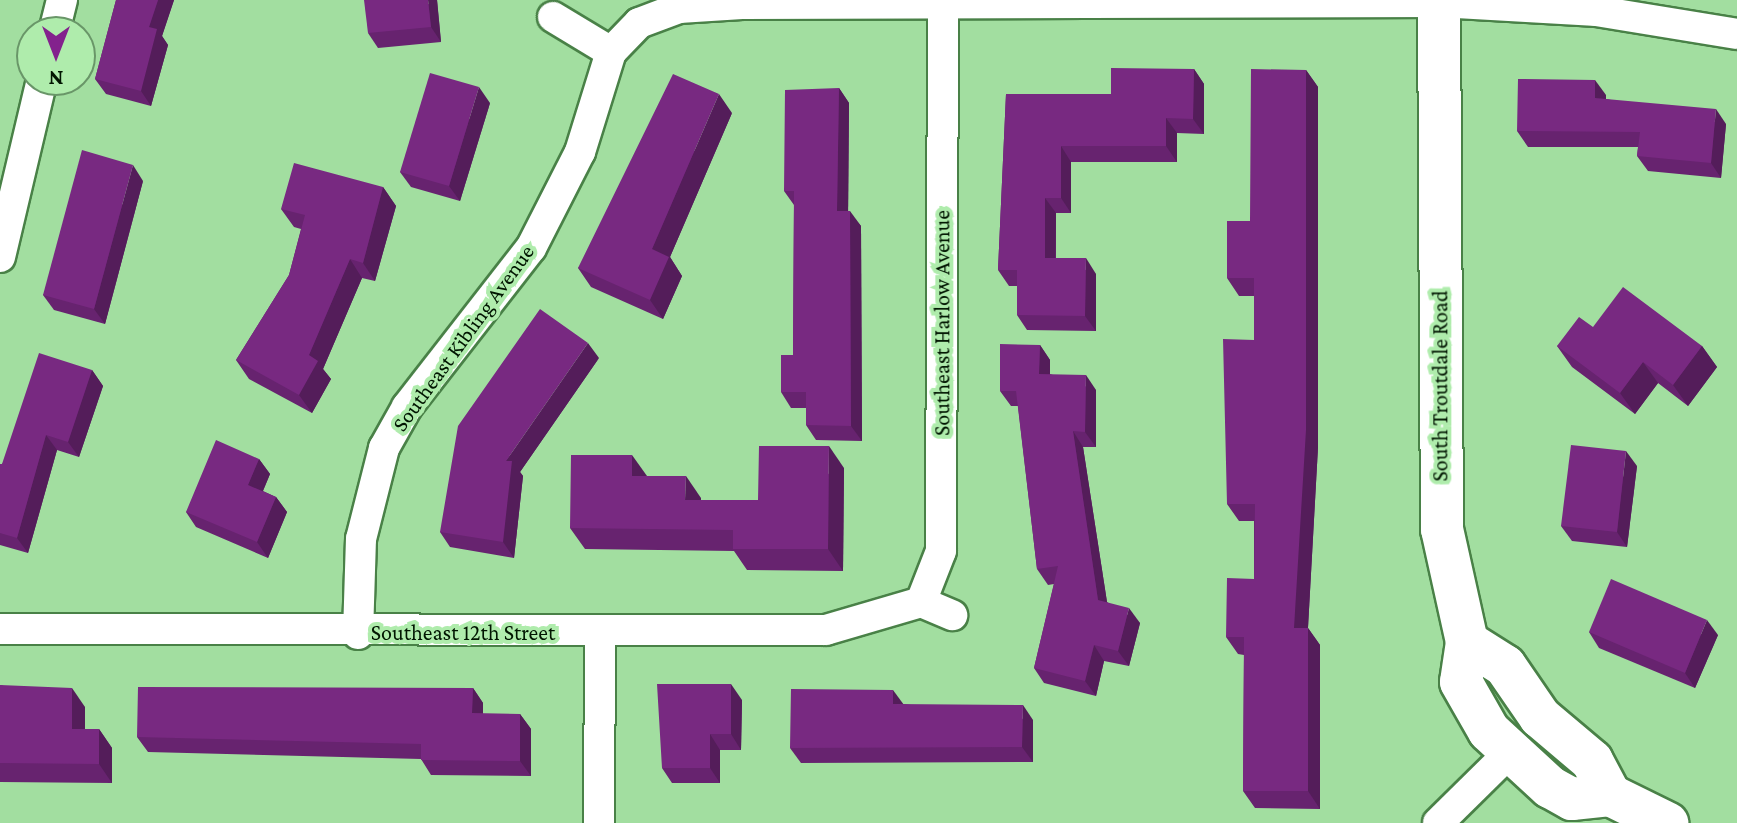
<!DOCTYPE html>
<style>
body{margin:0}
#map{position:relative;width:1737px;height:823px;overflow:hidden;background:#a2dea0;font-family:"Crimson Pro",serif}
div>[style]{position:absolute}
.roads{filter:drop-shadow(2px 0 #498147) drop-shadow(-2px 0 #498147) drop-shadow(0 2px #498147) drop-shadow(0 -2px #498147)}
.minor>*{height:30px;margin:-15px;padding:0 15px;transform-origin:15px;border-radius:15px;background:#fff}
.secondary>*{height:42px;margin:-21px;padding:0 21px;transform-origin:21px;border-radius:21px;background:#fff}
.wall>*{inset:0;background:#67236f}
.shaded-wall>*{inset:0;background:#541d5a}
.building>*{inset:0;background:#782981}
span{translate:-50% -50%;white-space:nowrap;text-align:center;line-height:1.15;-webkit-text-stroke:8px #afecac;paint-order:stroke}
.street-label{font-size:22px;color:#011501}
.north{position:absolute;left:16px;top:16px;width:80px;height:80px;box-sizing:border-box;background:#afecac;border:2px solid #699668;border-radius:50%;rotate:180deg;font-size:22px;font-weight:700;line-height:32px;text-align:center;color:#011501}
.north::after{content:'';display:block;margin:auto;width:28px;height:36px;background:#83228d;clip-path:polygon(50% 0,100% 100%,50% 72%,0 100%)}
</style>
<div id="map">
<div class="roads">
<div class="minor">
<i style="left:553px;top:17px;width:68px;rotate:31.1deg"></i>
<i style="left:54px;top:32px;width:33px;rotate:-76deg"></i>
<i style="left:0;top:257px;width:182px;rotate:-76.7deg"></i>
<i style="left:921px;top:602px;width:55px;rotate:-68.6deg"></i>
<i style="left:941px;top:551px;width:545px;rotate:-89.79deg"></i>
<i style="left:921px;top:602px;width:34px;rotate:23deg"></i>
<i style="left:0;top:629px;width:826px;rotate:0.07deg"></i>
<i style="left:826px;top:630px;width:99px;rotate:-16.4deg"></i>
<i style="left:358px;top:634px;width:95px;rotate:-88.2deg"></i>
<i style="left:361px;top:539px;width:94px;rotate:-75.8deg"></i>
<i style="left:384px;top:448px;width:47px;rotate:-60.7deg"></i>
<i style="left:407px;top:407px;width:202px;rotate:-52.1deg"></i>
<i style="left:531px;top:248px;width:108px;rotate:-63deg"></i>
<i style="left:580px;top:152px;width:105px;rotate:-72.8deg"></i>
<i style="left:611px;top:52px;width:40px;rotate:-46deg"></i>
<i style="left:639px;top:23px;width:43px;rotate:-20.6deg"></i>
<i style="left:679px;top:8px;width:63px;rotate:-3.6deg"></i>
<i style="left:742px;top:4px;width:697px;rotate:-0.16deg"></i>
<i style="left:1439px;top:2px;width:158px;rotate:3.3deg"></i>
<i style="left:1597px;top:11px;width:142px;rotate:9.3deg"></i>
<i style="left:599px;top:823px;width:191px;rotate:-89.7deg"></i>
<i style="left:1438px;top:823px;width:100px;rotate:-44.6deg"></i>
</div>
<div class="secondary">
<i style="left:1439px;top:0;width:529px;rotate:89.68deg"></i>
<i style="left:1442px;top:529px;width:116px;rotate:77.5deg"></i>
<i style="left:1467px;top:642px;width:40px;rotate:98.5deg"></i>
<i style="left:1461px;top:682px;width:56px;rotate:60.3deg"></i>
<i style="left:1489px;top:731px;width:83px;rotate:42.6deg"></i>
<i style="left:1550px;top:787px;width:25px;rotate:29deg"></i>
<i style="left:1572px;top:799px;width:38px;rotate:-6deg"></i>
<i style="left:1610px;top:795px;width:64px;rotate:26.2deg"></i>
<i style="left:1467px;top:642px;width:45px;rotate:32.3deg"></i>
<i style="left:1505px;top:666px;width:62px;rotate:55.5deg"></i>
<i style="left:1540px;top:717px;width:68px;rotate:40.2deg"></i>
<i style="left:1592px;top:761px;width:38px;rotate:62deg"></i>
</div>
</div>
<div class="wall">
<i style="clip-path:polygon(116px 0,174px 0,162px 36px,168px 45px,151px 106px,106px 94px,95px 79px)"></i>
<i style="clip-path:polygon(437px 0,441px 42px,378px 48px,368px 33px)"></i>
<i style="clip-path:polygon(1194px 69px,1204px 84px,1204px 134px,1177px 133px,1177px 162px,1071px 162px,1071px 213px,1056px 213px,1056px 258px,1096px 274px,1096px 331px,1027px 330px,1017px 315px,1017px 286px,1009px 286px,998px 270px,1006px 94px,1111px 94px)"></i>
<i style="clip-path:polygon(1306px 70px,1318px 87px,1318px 447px,1308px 628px,1320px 645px,1320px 809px,1255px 808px,1243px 791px,1244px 655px,1238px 654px,1226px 637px,1254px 579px,1254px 521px,1239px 521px,1227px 504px,1254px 340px,1254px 296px,1239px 296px,1227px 278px,1250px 221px)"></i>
<i style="clip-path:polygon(839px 88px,849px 103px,848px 211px,861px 226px,862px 441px,816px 440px,806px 425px,806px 408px,791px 408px,781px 392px,793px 355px,794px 205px,784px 191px)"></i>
<i style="clip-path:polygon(1606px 95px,1606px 99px,1726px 124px,1721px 178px,1648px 171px,1637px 156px,1638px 147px,1528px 147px,1517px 131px)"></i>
<i style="clip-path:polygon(490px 103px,460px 201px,411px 187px,400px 172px)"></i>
<i style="clip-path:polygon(732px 113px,670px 257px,682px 276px,663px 319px,591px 287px,578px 268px)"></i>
<i style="clip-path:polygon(143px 181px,105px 324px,54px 310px,43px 295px)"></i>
<i style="clip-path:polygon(383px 187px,396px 206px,375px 281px,362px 278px,323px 369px,331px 379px,312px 413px,249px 379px,236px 360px,289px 275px,301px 229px,294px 227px,281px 209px)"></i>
<i style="clip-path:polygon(1593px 327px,1702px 346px,1717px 367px,1688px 406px,1658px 383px,1635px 414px,1572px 367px,1557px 346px)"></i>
<i style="clip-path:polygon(1040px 345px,1050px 360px,1050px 374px,1096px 390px,1096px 447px,1083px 447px,1107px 602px,1140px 623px,1129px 666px,1104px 661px,1096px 696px,1044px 683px,1034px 668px,1054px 584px,1048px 585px,1037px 569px,1018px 406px,1011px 406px,1000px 391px)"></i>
<i style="clip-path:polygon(599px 358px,520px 472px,523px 476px,514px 558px,450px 547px,440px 532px)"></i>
<i style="clip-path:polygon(92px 370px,103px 386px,79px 457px,57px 450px,28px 553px,0 545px,0 464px,2px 464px)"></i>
<i style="clip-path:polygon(259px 459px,270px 474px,263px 491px,276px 497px,287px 512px,268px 558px,196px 527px,186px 512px)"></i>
<i style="clip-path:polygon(1637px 466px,1627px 547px,1572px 541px,1561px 526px)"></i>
<i style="clip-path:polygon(844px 468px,843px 571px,747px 570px,734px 551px,585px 549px,570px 528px,701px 498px,701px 500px,758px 500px)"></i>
<i style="clip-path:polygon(1589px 632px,1718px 635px,1695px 688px,1599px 648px)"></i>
<i style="clip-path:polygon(0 685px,85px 707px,85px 729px,99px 729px,112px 748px,112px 783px,0 782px)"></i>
<i style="clip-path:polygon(473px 688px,483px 703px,483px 714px,520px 714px,531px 729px,531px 776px,431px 775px,421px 759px,148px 752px,137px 737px)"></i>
<i style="clip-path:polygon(742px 700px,741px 750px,720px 750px,720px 783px,672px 783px,662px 768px)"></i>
<i style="clip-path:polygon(903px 704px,1033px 720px,1033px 762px,801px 763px,790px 748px)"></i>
</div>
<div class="shaded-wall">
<i style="clip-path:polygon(158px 0,174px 0,162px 36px,168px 45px,151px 106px,141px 91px,149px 27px)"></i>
<i style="clip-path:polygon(428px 0,437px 0,441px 42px,431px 27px)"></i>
<i style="clip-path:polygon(1194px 69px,1204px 84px,1204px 134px,1193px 119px)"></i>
<i style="clip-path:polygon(1306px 70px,1318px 87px,1318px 447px,1307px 645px,1294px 628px)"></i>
<i style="clip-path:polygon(1595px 80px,1606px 95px,1606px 114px,1595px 98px)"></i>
<i style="clip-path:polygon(479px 87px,490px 103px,460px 201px,449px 186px)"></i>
<i style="clip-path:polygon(839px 88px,849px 103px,848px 226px,837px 211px)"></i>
<i style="clip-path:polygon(719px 94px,732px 113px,670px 257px,682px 276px,663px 319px,650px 300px,652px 249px)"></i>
<i style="clip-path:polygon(1716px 109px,1726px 124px,1721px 178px,1711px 163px)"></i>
<i style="clip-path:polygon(1166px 118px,1177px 133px,1177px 162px,1166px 146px)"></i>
<i style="clip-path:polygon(1061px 146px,1071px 162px,1071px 213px,1061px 198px)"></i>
<i style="clip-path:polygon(133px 165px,143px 181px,105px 324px,94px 309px)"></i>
<i style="clip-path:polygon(383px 187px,396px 206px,375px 281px,363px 263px)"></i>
<i style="clip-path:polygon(1045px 198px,1056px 213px,1055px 274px,1045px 258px)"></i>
<i style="clip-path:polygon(850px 211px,861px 226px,862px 441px,851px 426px)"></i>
<i style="clip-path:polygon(1086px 258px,1096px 274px,1096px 331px,1085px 316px)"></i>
<i style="clip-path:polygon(350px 259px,362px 278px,323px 369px,331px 379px,312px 413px,299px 395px,309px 355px)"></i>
<i style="clip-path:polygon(588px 343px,599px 358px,520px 472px,523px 476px,514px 558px,503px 542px,506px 461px)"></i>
<i style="clip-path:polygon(1040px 345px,1050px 360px,1050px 390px,1039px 374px)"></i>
<i style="clip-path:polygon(1702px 346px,1717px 367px,1688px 406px,1673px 385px)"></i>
<i style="clip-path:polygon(1643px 362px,1658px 383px,1635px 414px,1620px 393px)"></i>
<i style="clip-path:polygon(92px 370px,103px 386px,79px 457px,68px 442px)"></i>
<i style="clip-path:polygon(1086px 375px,1096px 390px,1096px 447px,1085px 432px)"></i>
<i style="clip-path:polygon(1073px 431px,1083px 447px,1109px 615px,1098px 600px)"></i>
<i style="clip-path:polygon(46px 435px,57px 450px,28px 553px,17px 538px)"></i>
<i style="clip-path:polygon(829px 446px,844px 468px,843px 571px,828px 549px)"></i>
<i style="clip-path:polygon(1626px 451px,1637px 466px,1627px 547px,1617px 532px)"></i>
<i style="clip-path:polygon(632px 455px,647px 476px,632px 476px)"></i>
<i style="clip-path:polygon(259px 459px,270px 474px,259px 500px,248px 485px)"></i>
<i style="clip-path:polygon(686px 476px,701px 498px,700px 521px,685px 500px)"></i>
<i style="clip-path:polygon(276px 497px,287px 512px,268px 558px,257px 542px)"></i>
<i style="clip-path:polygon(1129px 608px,1140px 623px,1129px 666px,1118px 651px)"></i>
<i style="clip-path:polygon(1707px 620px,1718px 635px,1695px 688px,1685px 673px)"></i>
<i style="clip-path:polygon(1308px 628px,1320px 645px,1320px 809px,1308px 791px)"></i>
<i style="clip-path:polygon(1094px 645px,1104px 661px,1096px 696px,1085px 681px)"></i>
<i style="clip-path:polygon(731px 684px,742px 700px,741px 750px,731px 734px)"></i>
<i style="clip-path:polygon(72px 688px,85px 707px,85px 748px,72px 729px)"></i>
<i style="clip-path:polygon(473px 688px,483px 703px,483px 729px,472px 713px)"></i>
<i style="clip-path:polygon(893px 690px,904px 705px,893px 704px)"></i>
<i style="clip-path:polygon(1023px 705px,1033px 720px,1033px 762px,1022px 747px)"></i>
<i style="clip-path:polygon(520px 714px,531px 729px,531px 776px,520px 761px)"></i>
<i style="clip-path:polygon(99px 729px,112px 748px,112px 783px,99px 764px)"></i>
<i style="clip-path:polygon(710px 734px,720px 750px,720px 783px,710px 768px)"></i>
</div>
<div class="building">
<i style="clip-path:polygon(116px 0,158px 0,149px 27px,157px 29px,141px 91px,95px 79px)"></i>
<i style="clip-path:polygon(364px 0,428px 0,431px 27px,368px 33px)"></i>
<i style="clip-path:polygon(1111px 68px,1194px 69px,1193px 119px,1166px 118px,1166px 146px,1061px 146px,1061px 198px,1045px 198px,1045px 258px,1086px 258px,1085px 316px,1017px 315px,1017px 270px,998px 270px,1006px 94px,1111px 94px)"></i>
<i style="clip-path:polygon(1251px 69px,1306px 70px,1306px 430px,1294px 628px,1308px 628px,1308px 791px,1243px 791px,1244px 637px,1226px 637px,1227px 578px,1254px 579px,1255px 504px,1227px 504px,1223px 339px,1254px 340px,1254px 278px,1227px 278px,1227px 221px,1250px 221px)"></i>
<i style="clip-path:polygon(430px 73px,479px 87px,449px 186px,400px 172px)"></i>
<i style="clip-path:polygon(673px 74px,719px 94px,652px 249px,669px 257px,650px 300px,578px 268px)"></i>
<i style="clip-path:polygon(1518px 79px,1595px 80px,1595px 98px,1716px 109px,1711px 163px,1637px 156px,1640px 132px,1517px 131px)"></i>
<i style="clip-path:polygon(839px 88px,837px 211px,850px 211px,851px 426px,806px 425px,806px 392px,781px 392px,781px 355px,793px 355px,794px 191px,784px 191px,785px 90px)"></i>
<i style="clip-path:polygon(82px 150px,133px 165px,94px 309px,43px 295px)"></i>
<i style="clip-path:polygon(294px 163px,383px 187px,363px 263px,350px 259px,309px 355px,318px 361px,299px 395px,236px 360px,289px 275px,305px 215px,281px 209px)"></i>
<i style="clip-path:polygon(1623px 287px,1702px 346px,1673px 385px,1643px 362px,1620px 393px,1557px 346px,1579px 317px,1593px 327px)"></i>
<i style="clip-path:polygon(540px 309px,588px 343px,506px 461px,512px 461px,503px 542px,440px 532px,458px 426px)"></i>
<i style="clip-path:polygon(1000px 344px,1040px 345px,1039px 374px,1086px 375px,1085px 432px,1073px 431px,1098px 600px,1129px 608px,1118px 651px,1094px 645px,1085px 681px,1034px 668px,1058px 566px,1037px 569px,1016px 391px,1000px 391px)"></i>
<i style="clip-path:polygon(39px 353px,92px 370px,68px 442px,46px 435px,17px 538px,0 533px,0 464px,2px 464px)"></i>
<i style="clip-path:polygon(216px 440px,259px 459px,248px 485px,276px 497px,257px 542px,186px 512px)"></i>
<i style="clip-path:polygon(1571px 445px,1626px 451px,1617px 532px,1561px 526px)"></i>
<i style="clip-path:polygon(759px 446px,829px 446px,828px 549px,733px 549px,733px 530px,570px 528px,571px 455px,632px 455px,632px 476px,686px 476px,685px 500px,758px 500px)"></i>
<i style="clip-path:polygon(1611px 579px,1707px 620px,1685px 673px,1589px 632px)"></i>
<i style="clip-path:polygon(657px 684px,731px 684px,731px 734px,710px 734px,710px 768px,662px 768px)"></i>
<i style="clip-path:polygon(0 685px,72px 688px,72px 729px,99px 729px,99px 764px,0 763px)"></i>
<i style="clip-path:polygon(138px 687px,473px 688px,472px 713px,520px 714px,520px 761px,421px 760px,421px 744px,137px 737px)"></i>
<i style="clip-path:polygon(791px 689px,893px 690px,893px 704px,1023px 705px,1022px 747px,790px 748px)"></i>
</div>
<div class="street-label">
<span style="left:942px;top:323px;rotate:-90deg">Southeast Harlow Avenue</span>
<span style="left:463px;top:338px;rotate:-54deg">Southeast Kibling Avenue</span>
<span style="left:1440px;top:386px;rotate:-90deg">South Troutdale Road</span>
<span style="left:463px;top:633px">Southeast 12th Street</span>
</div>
<div class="north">N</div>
</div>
